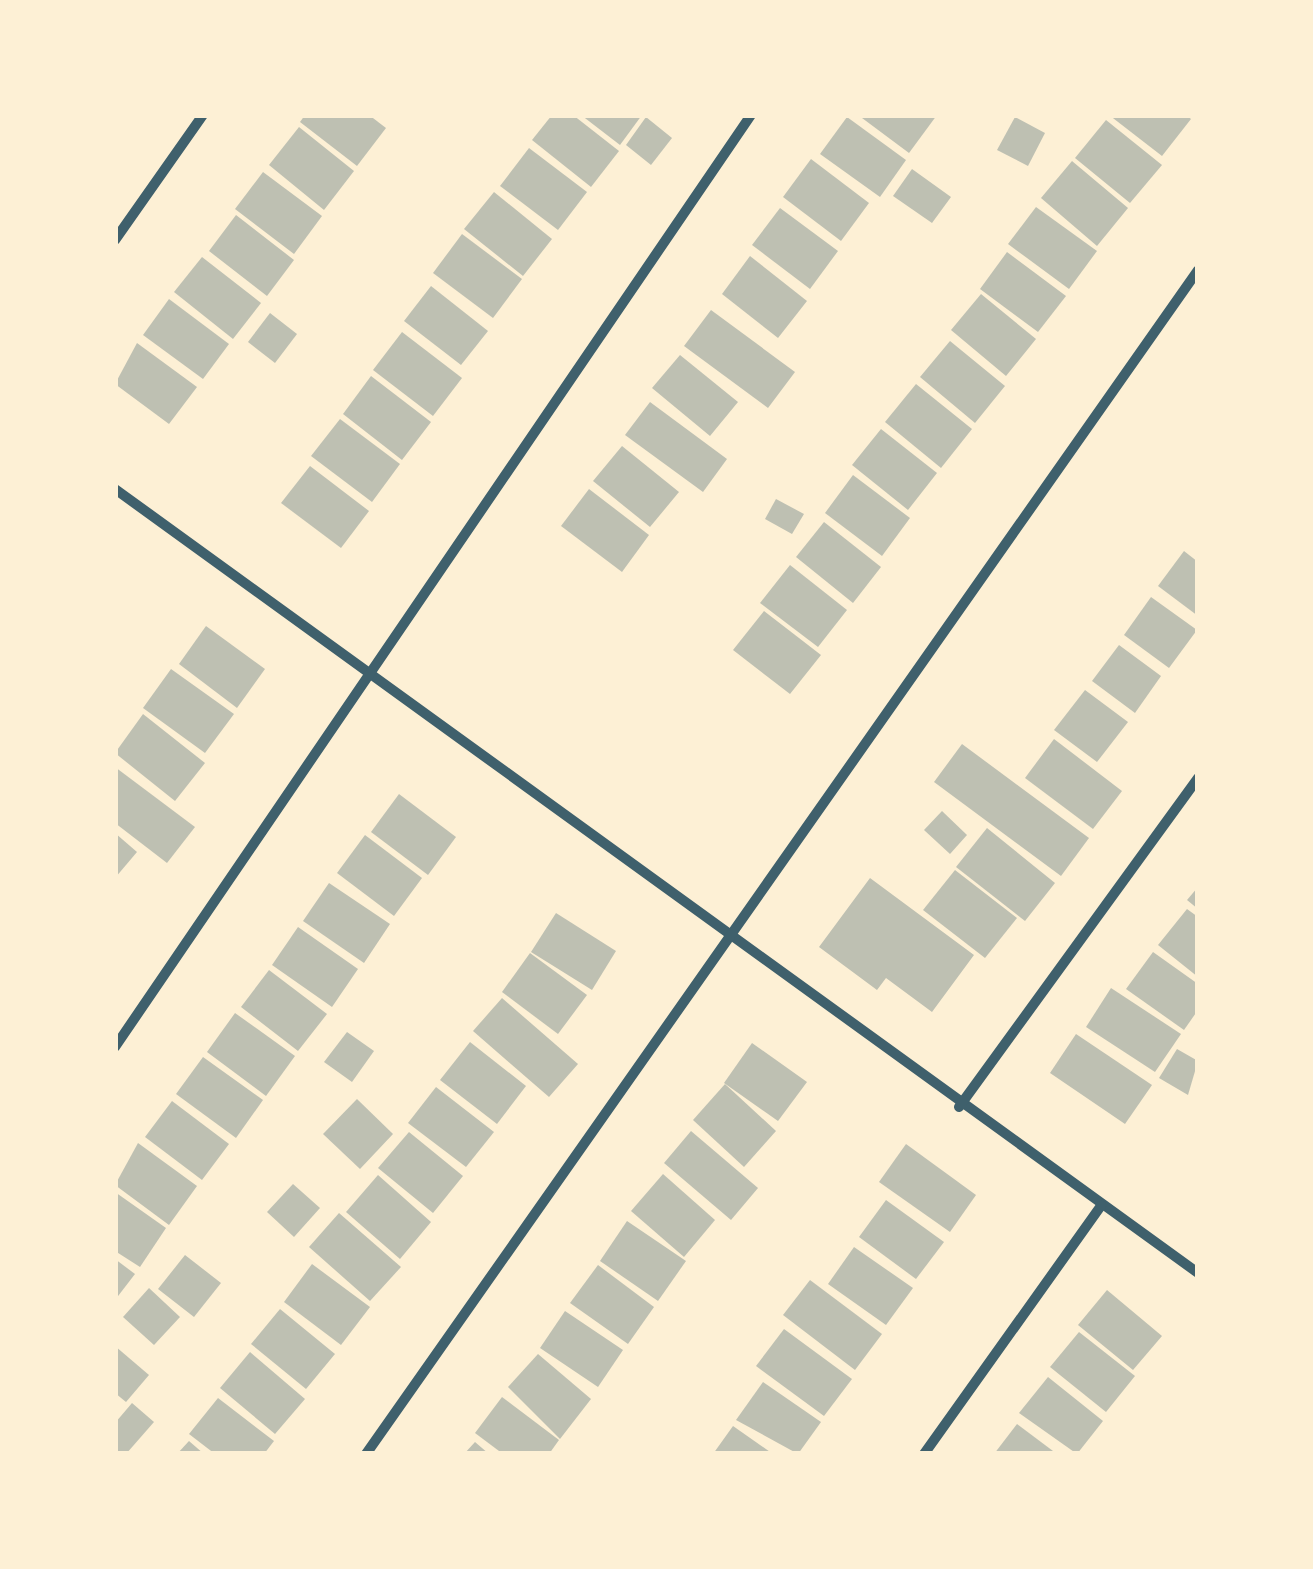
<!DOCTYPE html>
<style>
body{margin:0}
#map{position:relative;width:1313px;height:1569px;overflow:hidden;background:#fdf0d5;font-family:"DM Sans",sans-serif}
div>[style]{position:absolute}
.building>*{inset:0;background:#bec0b2}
.minor>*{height:10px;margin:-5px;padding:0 5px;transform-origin:5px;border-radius:5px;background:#3f606c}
span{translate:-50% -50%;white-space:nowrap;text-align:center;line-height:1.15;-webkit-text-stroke:10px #fdf0d5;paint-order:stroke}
.frame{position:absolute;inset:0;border:118px solid #fdf0d5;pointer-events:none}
</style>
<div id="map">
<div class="building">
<i style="clip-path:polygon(305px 115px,369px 115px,386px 128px,357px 166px,300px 122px)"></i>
<i style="clip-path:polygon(552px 115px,573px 115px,619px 151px,591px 187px,532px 140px)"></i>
<i style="clip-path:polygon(581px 115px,642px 115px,620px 145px)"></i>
<i style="clip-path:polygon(858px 115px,937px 115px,909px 153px)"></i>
<i style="clip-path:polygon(1109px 115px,1186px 115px,1191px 119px,1162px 156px)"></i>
<i style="clip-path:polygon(646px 117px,672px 138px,651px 165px,626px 145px)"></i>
<i style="clip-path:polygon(847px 117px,906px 160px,880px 197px,820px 154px)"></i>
<i style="clip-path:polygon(1015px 117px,1045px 133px,1028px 166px,997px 150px)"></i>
<i style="clip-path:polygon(1106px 120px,1162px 165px,1130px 203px,1075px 158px)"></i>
<i style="clip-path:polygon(299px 127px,354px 171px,324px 210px,269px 165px)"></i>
<i style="clip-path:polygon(529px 148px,587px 192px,558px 230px,500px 186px)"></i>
<i style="clip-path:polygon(811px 159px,869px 203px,841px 241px,783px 197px)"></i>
<i style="clip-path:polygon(1072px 161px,1128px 208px,1097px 246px,1041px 198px)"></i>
<i style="clip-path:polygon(912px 169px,951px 197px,932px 223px,893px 196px)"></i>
<i style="clip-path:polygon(263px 172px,322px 216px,294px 254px,235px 209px)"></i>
<i style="clip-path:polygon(494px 192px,552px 239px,523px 276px,464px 229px)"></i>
<i style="clip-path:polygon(1036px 207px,1097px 251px,1069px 289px,1008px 244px)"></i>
<i style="clip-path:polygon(780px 208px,838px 251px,810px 289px,752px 245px)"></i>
<i style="clip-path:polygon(236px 215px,294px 260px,267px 296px,209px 251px)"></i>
<i style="clip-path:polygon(462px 234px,522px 279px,493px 318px,433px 273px)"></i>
<i style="clip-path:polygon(1007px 252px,1066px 296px,1038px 332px,980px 289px)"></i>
<i style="clip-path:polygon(750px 256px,807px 301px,778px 338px,722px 294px)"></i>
<i style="clip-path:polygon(202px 257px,261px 303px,233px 339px,174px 292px)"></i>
<i style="clip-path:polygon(431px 286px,488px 331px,461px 365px,404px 321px)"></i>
<i style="clip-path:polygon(981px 294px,1036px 339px,1006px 376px,951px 330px)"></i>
<i style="clip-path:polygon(169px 299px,229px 344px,203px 379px,143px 335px)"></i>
<i style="clip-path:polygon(711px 310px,795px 372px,768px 408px,684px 346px)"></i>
<i style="clip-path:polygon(270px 313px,297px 334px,275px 363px,248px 342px)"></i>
<i style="clip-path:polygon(402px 332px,462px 378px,433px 416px,373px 370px)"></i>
<i style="clip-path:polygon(950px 341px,1005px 386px,975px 423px,920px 377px)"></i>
<i style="clip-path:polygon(137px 343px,197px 387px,169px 424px,115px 384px)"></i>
<i style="clip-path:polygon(680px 355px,738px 402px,710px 436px,652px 388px)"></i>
<i style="clip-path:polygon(371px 376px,431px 422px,402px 460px,343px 414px)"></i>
<i style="clip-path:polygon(916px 384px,972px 429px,941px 468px,885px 422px)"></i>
<i style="clip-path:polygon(650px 402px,727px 459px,703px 492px,625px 435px)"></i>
<i style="clip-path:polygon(340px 419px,400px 464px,372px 502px,311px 456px)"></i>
<i style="clip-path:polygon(881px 429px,937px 473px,908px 510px,852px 465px)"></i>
<i style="clip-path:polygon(622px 446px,679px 492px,650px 527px,593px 481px)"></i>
<i style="clip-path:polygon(310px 466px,369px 511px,341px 548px,281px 503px)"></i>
<i style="clip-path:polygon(853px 475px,910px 518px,882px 556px,825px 513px)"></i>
<i style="clip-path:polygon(589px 489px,649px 535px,622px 572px,561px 526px)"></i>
<i style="clip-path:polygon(776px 499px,804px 514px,792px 534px,765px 519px)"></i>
<i style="clip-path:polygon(824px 522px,881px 567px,853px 603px,796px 557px)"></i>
<i style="clip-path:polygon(1184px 551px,1198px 562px,1198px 616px,1158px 586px)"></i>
<i style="clip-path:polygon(790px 565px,847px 610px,818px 647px,760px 603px)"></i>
<i style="clip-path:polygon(1151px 597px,1197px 630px,1169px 668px,1124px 635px)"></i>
<i style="clip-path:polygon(764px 611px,821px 655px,790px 694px,733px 650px)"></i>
<i style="clip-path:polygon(206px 626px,265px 669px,237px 708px,179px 664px)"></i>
<i style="clip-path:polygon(1119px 645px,1161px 676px,1135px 713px,1092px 681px)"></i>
<i style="clip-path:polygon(171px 669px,234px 714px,205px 753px,143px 708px)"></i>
<i style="clip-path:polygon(1085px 690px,1128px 722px,1097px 762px,1054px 730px)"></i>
<i style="clip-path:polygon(143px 714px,205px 763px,175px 801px,115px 753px)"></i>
<i style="clip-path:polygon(1054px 739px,1122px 791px,1093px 829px,1025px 778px)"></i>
<i style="clip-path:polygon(962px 744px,1089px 838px,1061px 876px,934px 782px)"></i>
<i style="clip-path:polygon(115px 767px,195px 827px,167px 863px,115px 823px)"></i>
<i style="clip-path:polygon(399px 794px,456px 837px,428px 875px,371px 832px)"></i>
<i style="clip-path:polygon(942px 811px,967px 835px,950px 854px,924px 830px)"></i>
<i style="clip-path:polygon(987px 828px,1055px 883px,1025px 921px,956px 867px)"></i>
<i style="clip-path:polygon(115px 833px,137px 852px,115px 878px)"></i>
<i style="clip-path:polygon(365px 835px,422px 878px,394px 916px,337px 873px)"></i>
<i style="clip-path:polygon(955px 870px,1017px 918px,985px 958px,923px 910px)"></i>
<i style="clip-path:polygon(870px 878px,974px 955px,932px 1012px,886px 978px,877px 990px,819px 947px)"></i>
<i style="clip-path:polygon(329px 883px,390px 924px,364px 963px,303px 921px)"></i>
<i style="clip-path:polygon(1198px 887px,1198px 909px,1187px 900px)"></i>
<i style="clip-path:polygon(1187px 909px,1198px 917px,1198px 977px,1158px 945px)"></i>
<i style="clip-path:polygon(556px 913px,616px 951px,592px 990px,531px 952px)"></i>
<i style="clip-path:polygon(298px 927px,358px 969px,332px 1007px,272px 965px)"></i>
<i style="clip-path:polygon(1153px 952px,1198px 984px,1198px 1010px,1184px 1030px,1126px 989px)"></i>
<i style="clip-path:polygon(530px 953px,587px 995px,558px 1034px,502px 992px)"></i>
<i style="clip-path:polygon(269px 970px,327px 1014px,298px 1051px,241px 1007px)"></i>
<i style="clip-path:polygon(1111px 988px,1181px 1034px,1155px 1072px,1086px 1027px)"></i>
<i style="clip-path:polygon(502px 998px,578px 1064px,549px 1097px,473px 1031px)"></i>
<i style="clip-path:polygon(235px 1013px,295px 1056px,266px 1096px,207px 1052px)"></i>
<i style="clip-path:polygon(347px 1032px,374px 1051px,352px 1082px,324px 1062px)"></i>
<i style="clip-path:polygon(1076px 1034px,1152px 1085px,1125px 1124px,1050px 1073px)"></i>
<i style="clip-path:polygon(470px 1042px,526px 1086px,497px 1124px,440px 1080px)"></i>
<i style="clip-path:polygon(752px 1043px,807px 1082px,778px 1121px,724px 1083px)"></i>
<i style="clip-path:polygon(1177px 1049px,1198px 1061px,1188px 1095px,1159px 1078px)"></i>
<i style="clip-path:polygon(203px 1057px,263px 1100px,236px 1138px,176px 1094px)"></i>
<i style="clip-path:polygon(725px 1084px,776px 1131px,744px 1167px,693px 1120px)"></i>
<i style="clip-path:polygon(436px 1087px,494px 1132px,466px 1167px,408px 1123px)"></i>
<i style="clip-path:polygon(357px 1099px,393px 1134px,360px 1169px,323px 1134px)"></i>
<i style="clip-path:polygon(172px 1101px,229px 1144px,202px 1180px,145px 1137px)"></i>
<i style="clip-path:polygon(691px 1131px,758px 1188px,731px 1220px,664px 1163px)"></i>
<i style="clip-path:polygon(409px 1132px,463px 1176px,433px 1213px,378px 1168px)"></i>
<i style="clip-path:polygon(138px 1143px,197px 1186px,169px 1225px,115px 1185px)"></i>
<i style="clip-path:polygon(906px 1144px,976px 1195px,950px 1232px,879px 1182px)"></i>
<i style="clip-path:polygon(663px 1174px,715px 1220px,684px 1257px,631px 1211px)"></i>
<i style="clip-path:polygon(378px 1175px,431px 1222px,400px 1259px,346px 1212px)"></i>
<i style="clip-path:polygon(293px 1184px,320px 1208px,294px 1237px,267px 1212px)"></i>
<i style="clip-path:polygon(115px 1192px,166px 1228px,140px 1267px,115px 1251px)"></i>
<i style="clip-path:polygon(886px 1200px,944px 1242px,916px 1279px,859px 1237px)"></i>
<i style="clip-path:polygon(339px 1213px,401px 1267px,370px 1301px,309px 1247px)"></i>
<i style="clip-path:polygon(627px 1221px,686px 1261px,658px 1301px,600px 1261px)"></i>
<i style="clip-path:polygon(854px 1247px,913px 1288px,886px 1325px,828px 1284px)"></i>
<i style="clip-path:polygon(185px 1255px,221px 1283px,194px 1317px,158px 1289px)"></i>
<i style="clip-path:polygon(115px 1259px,135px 1274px,115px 1300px)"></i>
<i style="clip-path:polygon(312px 1264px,370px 1307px,341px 1345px,284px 1302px)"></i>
<i style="clip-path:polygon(598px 1265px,654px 1307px,628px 1344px,570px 1303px)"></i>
<i style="clip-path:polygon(810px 1280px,882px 1334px,855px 1370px,783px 1315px)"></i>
<i style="clip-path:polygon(149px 1288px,180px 1317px,154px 1345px,123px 1317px)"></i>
<i style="clip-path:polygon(1107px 1290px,1162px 1336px,1133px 1370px,1078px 1325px)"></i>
<i style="clip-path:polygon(280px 1309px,335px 1354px,306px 1389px,251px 1344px)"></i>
<i style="clip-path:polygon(565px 1311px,623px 1350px,598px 1387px,540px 1348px)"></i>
<i style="clip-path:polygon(784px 1329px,852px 1379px,824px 1416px,756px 1366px)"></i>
<i style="clip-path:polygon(1079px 1332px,1135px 1376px,1106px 1412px,1050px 1367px)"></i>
<i style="clip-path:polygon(115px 1346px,149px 1375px,126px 1402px,115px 1393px)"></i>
<i style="clip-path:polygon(250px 1352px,305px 1399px,275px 1434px,220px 1388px)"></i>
<i style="clip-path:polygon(538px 1354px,591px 1399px,560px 1439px,508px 1387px)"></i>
<i style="clip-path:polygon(1048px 1377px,1103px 1421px,1077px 1454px,1019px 1413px)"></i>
<i style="clip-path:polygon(763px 1382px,821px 1422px,798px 1454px,736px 1420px)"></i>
<i style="clip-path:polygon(502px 1397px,559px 1440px,549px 1454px,503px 1454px,475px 1433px)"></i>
<i style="clip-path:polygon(218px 1398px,274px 1441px,264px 1454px,215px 1454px,189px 1434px)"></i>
<i style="clip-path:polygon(132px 1403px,154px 1422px,126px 1454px,115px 1454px,115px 1423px)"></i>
<i style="clip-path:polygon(1017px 1424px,1057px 1454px,994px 1454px)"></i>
<i style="clip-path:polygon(733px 1426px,773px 1454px,713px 1454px)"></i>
<i style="clip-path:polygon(189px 1441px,204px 1454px,177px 1454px)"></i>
<i style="clip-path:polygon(475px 1442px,489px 1454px,464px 1454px)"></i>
</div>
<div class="minor">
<i style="left:115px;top:240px;width:153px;rotate:-54.9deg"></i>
<i style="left:115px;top:489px;width:1337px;rotate:35.9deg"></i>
<i style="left:115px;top:1047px;width:1128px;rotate:-55.69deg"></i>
<i style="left:959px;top:1107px;width:407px;rotate:-54deg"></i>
<i style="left:366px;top:1454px;width:1447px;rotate:-54.9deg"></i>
<i style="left:924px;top:1454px;width:305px;rotate:-54.5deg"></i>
</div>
<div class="frame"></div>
</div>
